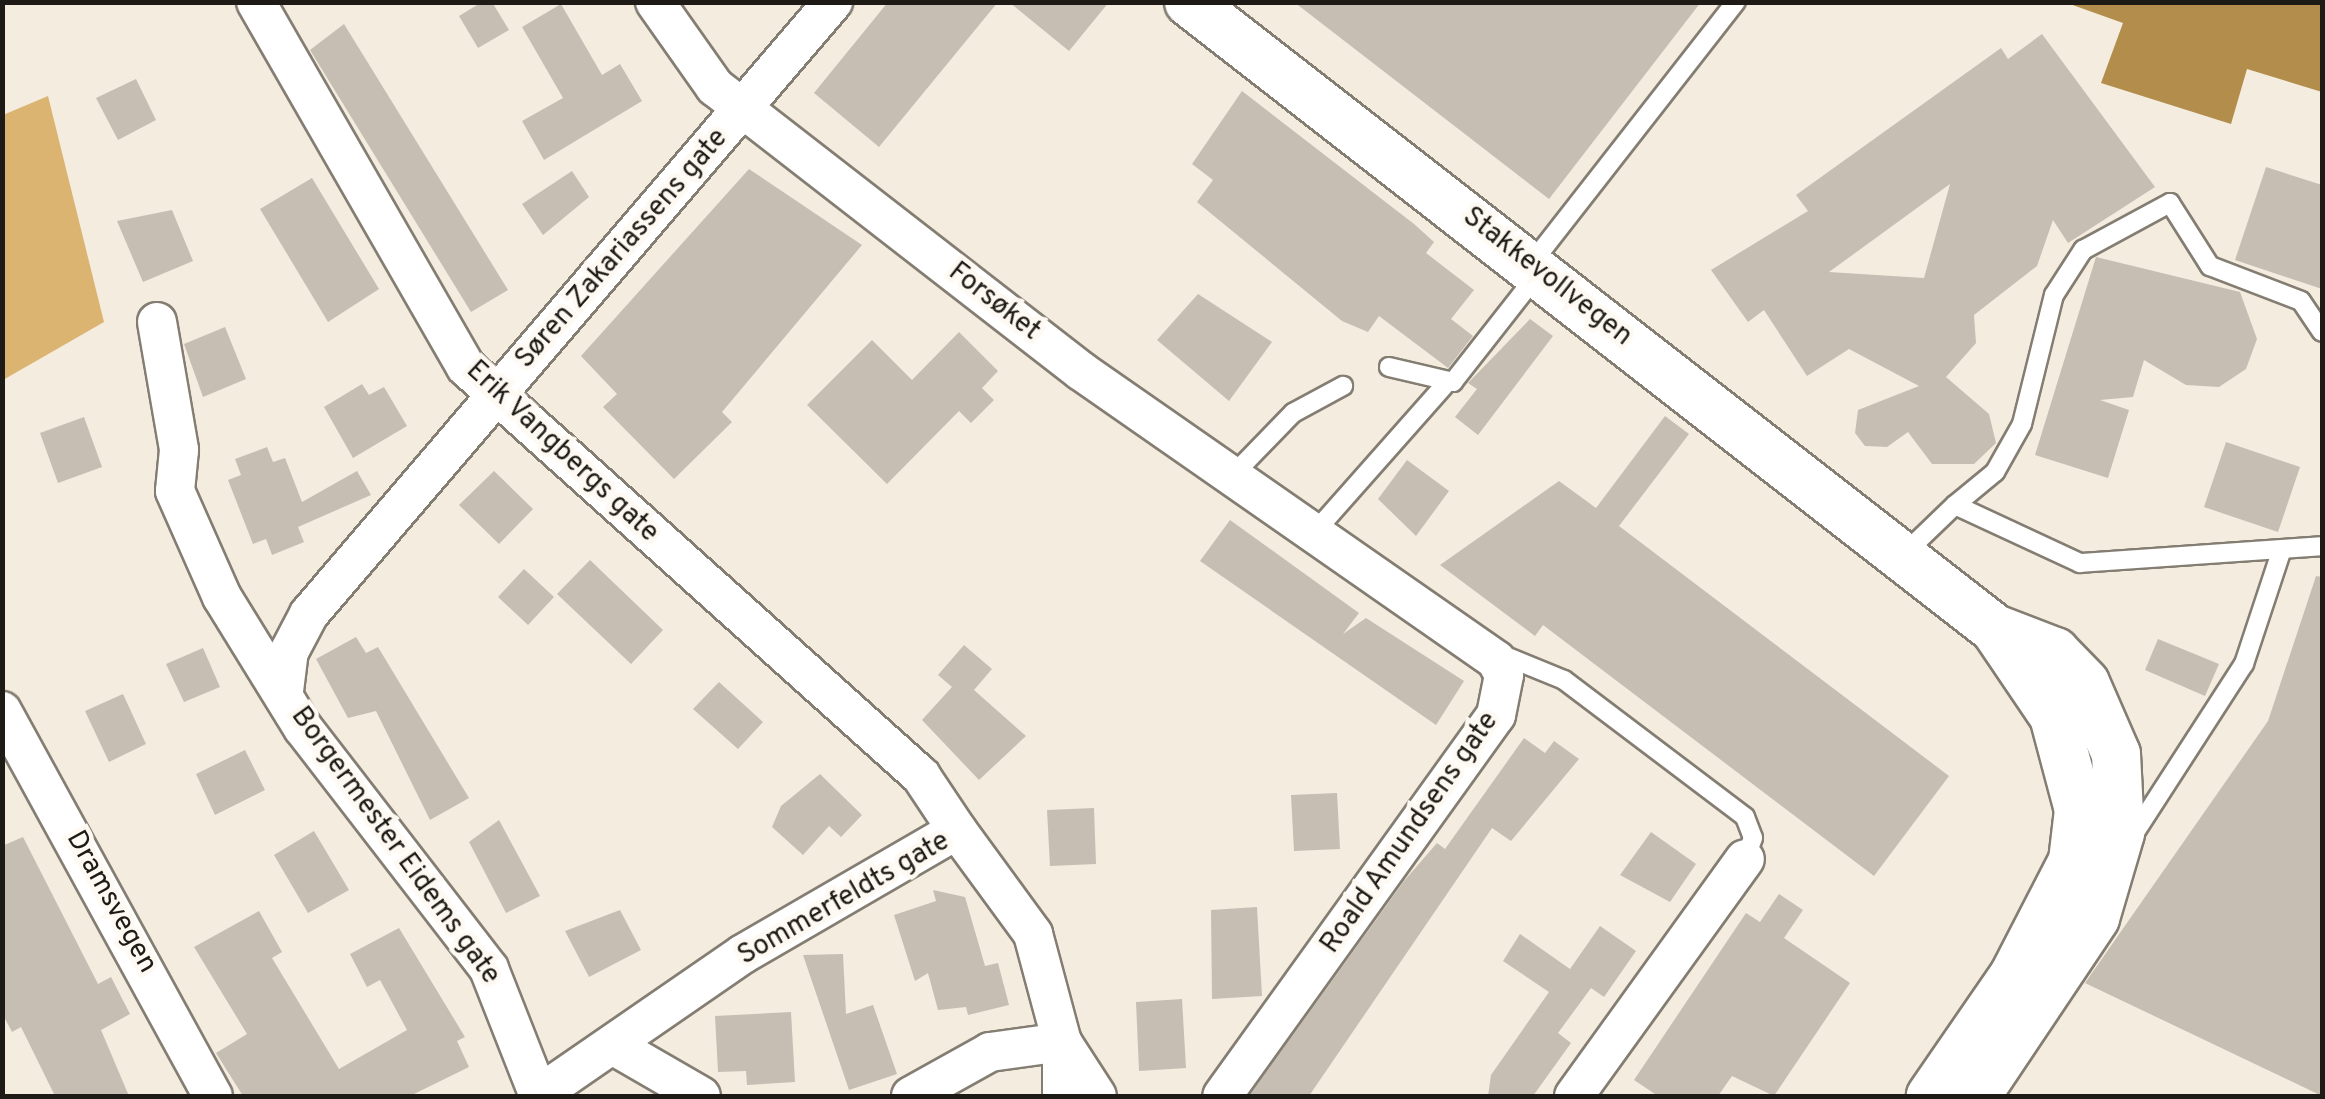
<!DOCTYPE html>
<meta charset="utf-8">
<style>
body{margin:0}
#map{position:relative;width:2325px;height:1099px;overflow:hidden;background:#f4ecdf;font-family:Overpass,sans-serif}
div>[style]{position:absolute}
.forest>*{inset:0;background:#dcb472}
.water>*{inset:0;background:#b38d4b}
.building>*{inset:0;background:#c6beb2}
.roads{filter:drop-shadow(2px 0 #847d72) drop-shadow(-2px 0 #847d72) drop-shadow(0 2px #847d72) drop-shadow(0 -2px #847d72)}
.service>*{height:18px;margin:-9px;padding:0 9px;transform-origin:9px;border-radius:9px;background:#fff}
.minor>*{height:38px;margin:-19px;padding:0 19px;transform-origin:19px;border-radius:19px;background:#fff}
.tertiary>*{height:48px;margin:-24px;padding:0 24px;transform-origin:24px;border-radius:24px;background:#fff}
span{translate:-50% -50%;white-space:nowrap;text-align:center;line-height:1.15;-webkit-text-stroke:9px #fef9f2;paint-order:stroke}
.street-label{font-size:28px;color:#1e1b17}
.frame{position:absolute;inset:0;border:5px solid #1e1b17;pointer-events:none}
</style>
<div id="map">
<div class="forest">
<i style="clip-path:polygon(48px 96px,104px 322px,3px 380px,3px 115px)"></i>
</div>
<div class="water">
<i style="clip-path:polygon(2067px 3px,2322px 3px,2322px 92px,2247px 69px,2231px 124px,2101px 83px,2123px 23px)"></i>
</div>
<div class="building">
<i style="clip-path:polygon(482px 2px,492px 2px,509px 30px,478px 48px,459px 16px)"></i>
<i style="clip-path:polygon(888px 2px,998px 2px,879px 147px,814px 93px)"></i>
<i style="clip-path:polygon(1009px 2px,1109px 2px,1069px 51px)"></i>
<i style="clip-path:polygon(1294px 2px,1701px 2px,1549px 199px)"></i>
<i style="clip-path:polygon(561px 4px,602px 75px,620px 64px,642px 101px,544px 160px,522px 121px,563px 98px,522px 27px)"></i>
<i style="clip-path:polygon(344px 24px,508px 290px,471px 312px,310px 50px)"></i>
<i style="clip-path:polygon(evenodd,2042px 34px,2155px 187px,2068px 243px,2053px 220px,2037px 266px,1974px 315px,1976px 343px,1946px 377px,1989px 414px,1996px 443px,1974px 464px,1932px 464px,1908px 432px,1887px 447px,1865px 446px,1855px 433px,1858px 410px,1919px 386px,1849px 349px,1807px 376px,1764px 310px,1748px 322px,1711px 270px,1808px 211px,1796px 195px,2001px 48px,2008px 59px,2042px 34px,1950px 184px,1924px 278px,1829px 272px,1950px 184px)"></i>
<i style="clip-path:polygon(136px 79px,156px 120px,118px 140px,96px 98px)"></i>
<i style="clip-path:polygon(1242px 91px,1414px 224px,1434px 242px,1426px 253px,1474px 290px,1451px 319px,1473px 336px,1448px 368px,1379px 316px,1368px 332px,1342px 321px,1197px 202px,1213px 180px,1192px 164px)"></i>
<i style="clip-path:polygon(2266px 167px,2322px 185px,2322px 289px,2235px 260px)"></i>
<i style="clip-path:polygon(749px 169px,862px 245px,722px 412px,732px 422px,674px 479px,603px 407px,617px 394px,581px 356px)"></i>
<i style="clip-path:polygon(572px 171px,589px 197px,543px 235px,522px 204px)"></i>
<i style="clip-path:polygon(312px 178px,379px 289px,328px 322px,260px 209px)"></i>
<i style="clip-path:polygon(172px 210px,193px 261px,143px 282px,117px 221px)"></i>
<i style="clip-path:polygon(2096px 257px,2240px 292px,2257px 339px,2246px 369px,2219px 387px,2186px 385px,2144px 360px,2133px 397px,2100px 400px,2129px 410px,2108px 478px,2035px 455px)"></i>
<i style="clip-path:polygon(1198px 294px,1272px 342px,1229px 401px,1157px 340px)"></i>
<i style="clip-path:polygon(1530px 319px,1553px 336px,1478px 435px,1455px 417px,1477px 389px,1468px 383px)"></i>
<i style="clip-path:polygon(225px 327px,246px 379px,203px 397px,184px 344px)"></i>
<i style="clip-path:polygon(959px 332px,998px 371px,982px 388px,994px 400px,971px 423px,959px 411px,887px 484px,807px 405px,872px 340px,912px 380px)"></i>
<i style="clip-path:polygon(362px 384px,369px 395px,384px 387px,407px 426px,353px 458px,324px 407px)"></i>
<i style="clip-path:polygon(1665px 416px,1689px 434px,1619px 526px,1949px 776px,1874px 876px,1543px 625px,1535px 636px,1440px 565px,1559px 481px,1596px 508px)"></i>
<i style="clip-path:polygon(84px 417px,102px 467px,58px 483px,40px 433px)"></i>
<i style="clip-path:polygon(2226px 442px,2300px 467px,2278px 532px,2204px 507px)"></i>
<i style="clip-path:polygon(267px 447px,273px 462px,285px 458px,302px 502px,357px 471px,371px 495px,298px 527px,304px 542px,272px 555px,266px 539px,253px 544px,228px 480px,241px 475px,235px 459px)"></i>
<i style="clip-path:polygon(1407px 460px,1449px 491px,1416px 536px,1378px 499px)"></i>
<i style="clip-path:polygon(494px 471px,533px 509px,499px 544px,459px 505px)"></i>
<i style="clip-path:polygon(1230px 520px,1359px 613px,1343px 634px,1366px 618px,1464px 681px,1436px 725px,1200px 561px)"></i>
<i style="clip-path:polygon(590px 560px,663px 630px,631px 664px,557px 594px)"></i>
<i style="clip-path:polygon(524px 569px,554px 597px,528px 625px,498px 597px)"></i>
<i style="clip-path:polygon(2316px 576px,2322px 577px,2322px 1096px,2085px 983px,2268px 721px)"></i>
<i style="clip-path:polygon(356px 637px,366px 653px,378px 647px,469px 798px,430px 820px,376px 711px,348px 718px,316px 659px)"></i>
<i style="clip-path:polygon(2158px 639px,2219px 664px,2205px 696px,2145px 670px)"></i>
<i style="clip-path:polygon(964px 645px,992px 669px,974px 690px,1026px 736px,979px 780px,922px 720px,952px 687px,938px 675px)"></i>
<i style="clip-path:polygon(203px 648px,220px 687px,184px 702px,166px 664px)"></i>
<i style="clip-path:polygon(719px 682px,763px 722px,738px 749px,693px 709px)"></i>
<i style="clip-path:polygon(123px 694px,146px 744px,109px 762px,85px 711px)"></i>
<i style="clip-path:polygon(1524px 738px,1545px 753px,1554px 741px,1579px 759px,1511px 841px,1492px 828px,1309px 1096px,1249px 1096px,1404px 881px,1437px 843px,1445px 849px)"></i>
<i style="clip-path:polygon(245px 750px,265px 790px,215px 815px,196px 774px)"></i>
<i style="clip-path:polygon(820px 774px,862px 815px,841px 837px,829px 826px,803px 855px,772px 827px,781px 806px)"></i>
<i style="clip-path:polygon(1337px 793px,1340px 849px,1294px 851px,1291px 795px)"></i>
<i style="clip-path:polygon(1094px 808px,1096px 864px,1050px 866px,1047px 810px)"></i>
<i style="clip-path:polygon(499px 820px,540px 896px,506px 913px,469px 842px)"></i>
<i style="clip-path:polygon(314px 831px,349px 890px,308px 913px,274px 855px)"></i>
<i style="clip-path:polygon(1651px 832px,1696px 864px,1670px 902px,1620px 875px)"></i>
<i style="clip-path:polygon(23px 837px,98px 984px,111px 977px,130px 1014px,101px 1030px,129px 1096px,55px 1096px,21px 1027px,12px 1032px,2px 1013px,2px 846px)"></i>
<i style="clip-path:polygon(933px 890px,965px 897px,985px 966px,998px 963px,1009px 1005px,968px 1015px,966px 1007px,938px 1010px,928px 973px,915px 981px,894px 915px,936px 901px)"></i>
<i style="clip-path:polygon(1779px 894px,1803px 910px,1784px 938px,1850px 983px,1774px 1096px,1732px 1076px,1718px 1096px,1658px 1096px,1634px 1080px,1746px 913px,1760px 922px)"></i>
<i style="clip-path:polygon(1257px 907px,1262px 996px,1212px 999px,1211px 910px)"></i>
<i style="clip-path:polygon(620px 910px,641px 950px,589px 977px,565px 931px)"></i>
<i style="clip-path:polygon(259px 911px,282px 952px,272px 958px,339px 1069px,407px 1030px,380px 980px,367px 987px,350px 954px,399px 928px,465px 1037px,457px 1041px,469px 1067px,410px 1096px,243px 1096px,216px 1053px,247px 1034px,194px 947px)"></i>
<i style="clip-path:polygon(1600px 926px,1636px 951px,1604px 997px,1591px 988px,1558px 1033px,1571px 1043px,1533px 1096px,1488px 1096px,1491px 1075px,1549px 992px,1503px 961px,1520px 934px,1570px 969px)"></i>
<i style="clip-path:polygon(843px 954px,846px 1014px,873px 1005px,897px 1074px,849px 1090px,803px 955px)"></i>
<i style="clip-path:polygon(1182px 999px,1186px 1068px,1139px 1071px,1136px 1002px)"></i>
<i style="clip-path:polygon(791px 1012px,795px 1082px,747px 1085px,746px 1071px,718px 1072px,715px 1016px)"></i>
</div>
<div class="roads">
<div class="service">
<i style="left:1531px;top:264px;width:333px;rotate:-52deg"></i>
<i style="left:1389px;top:367px;width:66px;rotate:13.2deg"></i>
<i style="left:1453px;top:382px;width:135px;rotate:-51.9deg"></i>
<i style="left:1229px;top:479px;width:92px;rotate:-45.9deg"></i>
<i style="left:1293px;top:413px;width:57px;rotate:-28.4deg"></i>
<i style="left:1955px;top:505px;width:52px;rotate:-39.5deg"></i>
<i style="left:1995px;top:472px;width:55px;rotate:-60.6deg"></i>
<i style="left:2022px;top:424px;width:133px;rotate:-76.1deg"></i>
<i style="left:2054px;top:295px;width:54px;rotate:-57.2deg"></i>
<i style="left:2083px;top:250px;width:99px;rotate:-28.4deg"></i>
<i style="left:2170px;top:203px;width:75px;rotate:57.6deg"></i>
<i style="left:2210px;top:266px;width:97px;rotate:21deg"></i>
<i style="left:2301px;top:301px;width:37px;rotate:56deg"></i>
<i style="left:1312px;top:535px;width:199px;rotate:-48.5deg"></i>
<i style="left:1904px;top:554px;width:71px;rotate:-43.9deg"></i>
<i style="left:1955px;top:505px;width:138px;rotate:24.9deg"></i>
<i style="left:2080px;top:563px;width:243px;rotate:-4deg"></i>
<i style="left:1498px;top:653px;width:71px;rotate:22.2deg"></i>
<i style="left:1564px;top:680px;width:227px;rotate:37.1deg"></i>
<i style="left:1745px;top:817px;width:22px;rotate:69deg"></i>
<i style="left:1753px;top:838px;width:22px;rotate:111deg"></i>
<i style="left:2130px;top:840px;width:210px;rotate:-57.1deg"></i>
<i style="left:2244px;top:664px;width:118px;rotate:-71.7deg"></i>
</div>
<div class="minor">
<i style="left:256px;top:2px;width:421px;rotate:60.1deg"></i>
<i style="left:466px;top:367px;width:612px;rotate:41.95deg"></i>
<i style="left:921px;top:776px;width:65px;rotate:56.3deg"></i>
<i style="left:655px;top:2px;width:104px;rotate:54.8deg"></i>
<i style="left:715px;top:87px;width:463px;rotate:37.8deg"></i>
<i style="left:1081px;top:371px;width:506px;rotate:34.85deg"></i>
<i style="left:1496px;top:660px;width:17px;rotate:62deg"></i>
<i style="left:1504px;top:675px;width:41px;rotate:101.3deg"></i>
<i style="left:1496px;top:715px;width:469px;rotate:125.7deg"></i>
<i style="left:157px;top:322px;width:130px;rotate:80.2deg"></i>
<i style="left:179px;top:450px;width:41px;rotate:95.6deg"></i>
<i style="left:175px;top:491px;width:116px;rotate:66.1deg"></i>
<i style="left:222px;top:597px;width:154px;rotate:58.3deg"></i>
<i style="left:303px;top:728px;width:304px;rotate:52.3deg"></i>
<i style="left:489px;top:969px;width:136px;rotate:68.5deg"></i>
<i style="left:284px;top:691px;width:39px;rotate:-83deg"></i>
<i style="left:289px;top:652px;width:43px;rotate:-62.2deg"></i>
<i style="left:309px;top:614px;width:806px;rotate:-49.43deg"></i>
<i style="left:2px;top:711px;width:439px;rotate:61.3deg"></i>
<i style="left:616px;top:1047px;width:98px;rotate:30deg"></i>
<i style="left:537px;top:1096px;width:250px;rotate:-34.6deg"></i>
<i style="left:743px;top:954px;width:247px;rotate:-30.1deg"></i>
<i style="left:957px;top:830px;width:129px;rotate:53.8deg"></i>
<i style="left:1033px;top:934px;width:112px;rotate:75deg"></i>
<i style="left:1062px;top:1042px;width:54px;rotate:90deg"></i>
<i style="left:911px;top:1096px;width:90px;rotate:-29.1deg"></i>
<i style="left:990px;top:1052px;width:73px;rotate:-7.9deg"></i>
<i style="left:1062px;top:1042px;width:64px;rotate:57.1deg"></i>
<i style="left:1574px;top:1096px;width:292px;rotate:-54.2deg"></i>
</div>
<div class="tertiary">
<i style="left:1189px;top:2px;width:1021px;rotate:37.88deg"></i>
<i style="left:1995px;top:629px;width:105px;rotate:55.9deg"></i>
<i style="left:2054px;top:716px;width:97px;rotate:75.1deg"></i>
<i style="left:2079px;top:810px;width:51px;rotate:96.7deg"></i>
<i style="left:2073px;top:861px;width:131px;rotate:117.3deg"></i>
<i style="left:2013px;top:977px;width:145px;rotate:124.6deg"></i>
<i style="left:1976px;top:1096px;width:214px;rotate:-56.2deg"></i>
<i style="left:2095px;top:918px;width:89px;rotate:-73.6deg"></i>
<i style="left:2120px;top:833px;width:79px;rotate:-92.9deg"></i>
<i style="left:2116px;top:754px;width:77px;rotate:-113.6deg"></i>
<i style="left:2085px;top:683px;width:43px;rotate:-134.1deg"></i>
<i style="left:2055px;top:652px;width:64px;rotate:-159deg"></i>
</div>
</div>
<div class="street-label">
<span style="left:622px;top:249px;rotate:-49deg">Søren Zakariassens gate</span>
<span style="left:1547px;top:277px;rotate:38deg">Stakkevollvegen</span>
<span style="left:994px;top:302px;rotate:38deg">Forsøket</span>
<span style="left:562px;top:452px;rotate:43deg">Erik Vangbergs gate</span>
<span style="left:1410px;top:833px;rotate:-55deg">Roald Amundsens gate</span>
<span style="left:395px;top:846px;rotate:54deg">Borgermester Eidems gate</span>
<span style="left:844px;top:899px;rotate:-30deg">Sommerfeldts gate</span>
<span style="left:111px;top:902px;rotate:61deg">Dramsvegen</span>
</div>
<div class="frame"></div>
</div>
